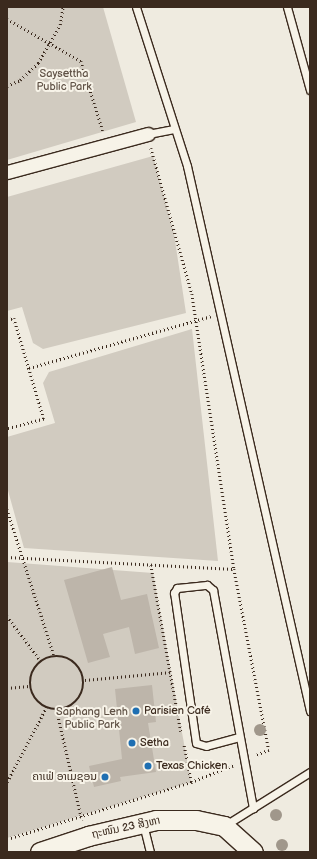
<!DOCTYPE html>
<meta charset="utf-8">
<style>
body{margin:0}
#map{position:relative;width:317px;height:859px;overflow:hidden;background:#efebe0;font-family:"Balsamiq Sans","Noto Sans Lao",sans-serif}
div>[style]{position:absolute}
.green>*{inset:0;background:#d1cbc0}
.building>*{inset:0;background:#bdb5aa}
.path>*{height:2.5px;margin-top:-1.25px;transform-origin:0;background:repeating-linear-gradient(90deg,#3b2a1e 0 1px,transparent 0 4px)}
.path>.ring{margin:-1.25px;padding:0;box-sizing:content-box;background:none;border:2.5px solid #3b2a1e;border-radius:50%}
.roads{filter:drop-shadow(1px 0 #3b2a1e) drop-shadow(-1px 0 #3b2a1e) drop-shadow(0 1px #3b2a1e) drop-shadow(0 -1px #3b2a1e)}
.service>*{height:7px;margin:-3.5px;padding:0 3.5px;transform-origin:3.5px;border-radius:3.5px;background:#f7f3e8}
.minor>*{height:13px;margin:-6.5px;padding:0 6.5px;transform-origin:6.5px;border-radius:6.5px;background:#f7f3e8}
.secondary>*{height:19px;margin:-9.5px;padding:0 9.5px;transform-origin:9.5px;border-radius:9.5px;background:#f7f3e8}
.trees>*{width:12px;height:12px;margin:-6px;border-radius:50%;background:#a0978b}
.dots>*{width:11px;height:11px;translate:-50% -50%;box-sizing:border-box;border:2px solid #f7f3e8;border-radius:50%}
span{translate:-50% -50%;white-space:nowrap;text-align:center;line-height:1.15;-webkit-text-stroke:4px #f7f3e8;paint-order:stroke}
.park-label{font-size:11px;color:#605246}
.poi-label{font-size:11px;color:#3b2a1e}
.left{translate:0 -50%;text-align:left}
.right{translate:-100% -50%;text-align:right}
.street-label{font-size:11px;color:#3b2a1e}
.frame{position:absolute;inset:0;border:8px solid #3b2a1e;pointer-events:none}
</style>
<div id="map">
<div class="green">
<i style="clip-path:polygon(7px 7px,103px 7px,136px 122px,7px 160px)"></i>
<i style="clip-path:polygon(153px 156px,174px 234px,186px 313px,43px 349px,33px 343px,22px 307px,7px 311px,7px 197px)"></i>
<i style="clip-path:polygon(192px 329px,218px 561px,24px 548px,7px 487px,7px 437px,55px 423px,43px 383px,49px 372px)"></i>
<i style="clip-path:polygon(7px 562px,153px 573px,191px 782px,7px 838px)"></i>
</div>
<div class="building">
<i style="clip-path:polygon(112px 567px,121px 600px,147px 594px,159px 648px,135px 654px,129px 627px,103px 634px,110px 657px,88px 663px,64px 580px)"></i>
<i style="clip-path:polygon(152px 685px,156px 722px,148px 723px,156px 772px,120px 777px,121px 781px,94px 787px,89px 766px,122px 759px,115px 689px)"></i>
</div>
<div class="path">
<i style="left:7px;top:19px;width:85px;rotate:29.6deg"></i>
<i style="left:81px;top:61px;width:73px;rotate:72.6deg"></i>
<i style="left:7px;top:86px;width:14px;rotate:-25deg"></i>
<i style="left:20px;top:80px;width:25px;rotate:-43deg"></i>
<i style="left:38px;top:63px;width:44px;rotate:-59.9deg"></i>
<i style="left:60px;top:25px;width:18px;rotate:-81deg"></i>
<i style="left:151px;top:148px;width:152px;rotate:74.3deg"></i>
<i style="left:192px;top:294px;width:278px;rotate:81.3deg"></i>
<i style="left:234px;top:569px;width:184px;rotate:79.1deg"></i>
<i style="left:269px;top:750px;width:15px;rotate:157deg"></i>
<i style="left:7px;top:320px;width:7px;rotate:-16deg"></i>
<i style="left:14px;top:318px;width:105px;rotate:73.5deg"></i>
<i style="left:44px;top:419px;width:38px;rotate:165deg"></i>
<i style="left:29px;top:368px;width:189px;rotate:-15.9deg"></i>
<i style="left:7px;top:509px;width:153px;rotate:72.2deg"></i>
<i style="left:7px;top:557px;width:227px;rotate:3deg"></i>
<i style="left:151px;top:565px;width:169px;rotate:79.8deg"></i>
<i style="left:7px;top:616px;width:55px;rotate:53.1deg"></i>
<i class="ring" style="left:30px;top:656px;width:51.5px;height:51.5px"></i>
<i style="left:85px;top:680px;width:87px;rotate:-5.3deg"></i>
<i style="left:7px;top:688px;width:22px;rotate:-5deg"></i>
<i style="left:57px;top:711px;width:112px;rotate:77.1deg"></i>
<i style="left:7px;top:782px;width:84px;rotate:-62.2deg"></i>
<i style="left:191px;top:782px;width:46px;rotate:-21.6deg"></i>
<i style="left:7px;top:839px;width:193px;rotate:-17.2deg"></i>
<i style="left:191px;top:782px;width:38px;rotate:-101deg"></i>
</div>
<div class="roads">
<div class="service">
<i style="left:136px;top:7px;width:167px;rotate:72.2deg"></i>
<i style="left:187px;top:166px;width:559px;rotate:77.28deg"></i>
<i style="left:287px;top:7px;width:86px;rotate:74.5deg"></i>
<i style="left:148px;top:134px;width:25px;rotate:-11deg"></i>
<i style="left:239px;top:737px;width:34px;rotate:165deg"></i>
<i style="left:206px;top:746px;width:10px;rotate:-163deg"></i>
<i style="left:196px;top:743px;width:152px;rotate:-98.3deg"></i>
<i style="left:174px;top:593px;width:6px;rotate:-59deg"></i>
<i style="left:177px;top:588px;width:30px;rotate:-6deg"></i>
<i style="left:207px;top:585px;width:8px;rotate:40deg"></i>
<i style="left:213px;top:590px;width:222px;rotate:79.6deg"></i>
<i style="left:143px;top:824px;width:29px;rotate:76deg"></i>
<i style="left:224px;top:826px;width:102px;rotate:-32.1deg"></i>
</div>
<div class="minor">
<i style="left:7px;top:172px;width:146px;rotate:-15.1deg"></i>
</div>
<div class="secondary">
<i style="left:40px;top:852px;width:51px;rotate:-18.4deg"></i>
<i style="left:88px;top:836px;width:70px;rotate:-13.2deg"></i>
<i style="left:156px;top:820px;width:40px"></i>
<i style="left:196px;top:820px;width:29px;rotate:12deg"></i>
<i style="left:224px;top:826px;width:39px;rotate:42deg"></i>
</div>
</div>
<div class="trees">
<i style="left:260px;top:730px"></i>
<i style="left:276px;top:815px"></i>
<i style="left:282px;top:845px"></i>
</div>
<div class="dots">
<i style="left:136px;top:711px;background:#1f6fb2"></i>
<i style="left:132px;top:743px;background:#1f6fb2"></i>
<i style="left:148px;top:766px;background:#1f6fb2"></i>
<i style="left:105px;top:777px;background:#1f6fb2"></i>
</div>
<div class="park-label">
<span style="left:64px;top:81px">Saysettha<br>Public Park</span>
<span style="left:92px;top:719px">Saphang Lenh<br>Public Park</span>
</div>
<div class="poi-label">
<span class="left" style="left:144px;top:711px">Parisien Café</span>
<span class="left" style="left:140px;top:743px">Setha</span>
<span class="left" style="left:156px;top:766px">Texas Chicken</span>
<span class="right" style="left:97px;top:777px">ຄາເຟ່ ອາເມຊອນ</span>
</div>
<div class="street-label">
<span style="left:126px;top:828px;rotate:-12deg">ຖະໜົນ 23 ສິງຫາ</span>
</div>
<div class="frame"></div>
</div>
